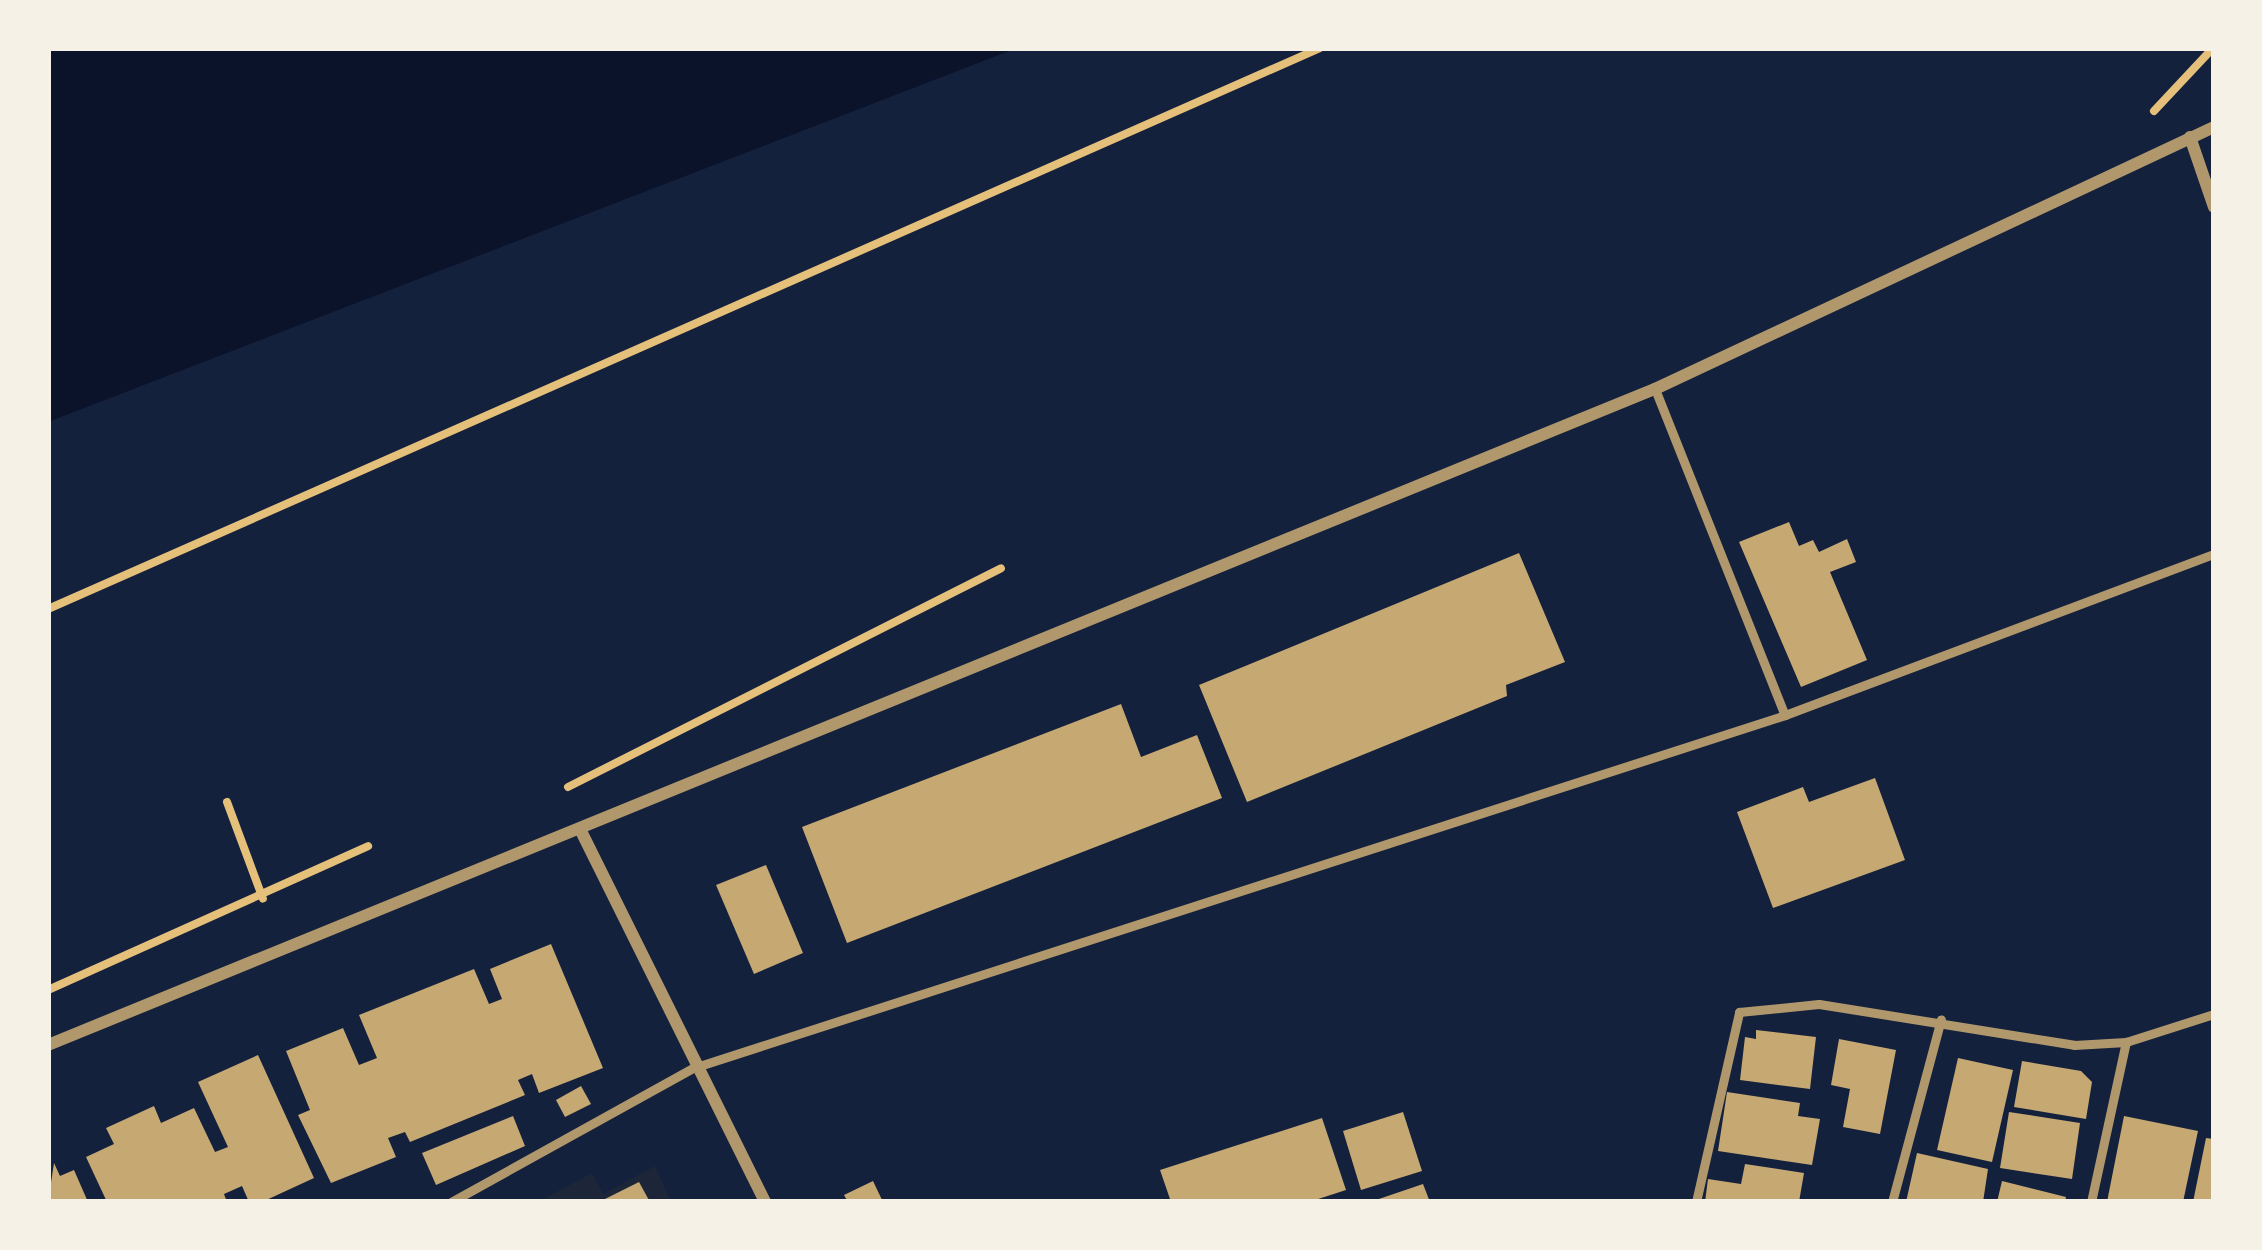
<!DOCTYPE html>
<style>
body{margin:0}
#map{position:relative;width:2262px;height:1250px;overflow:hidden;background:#14213d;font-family:"Archivo Narrow",sans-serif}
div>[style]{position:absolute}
.green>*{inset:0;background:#1d2539}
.water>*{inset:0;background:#0b132b}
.building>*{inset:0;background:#c6a872}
.path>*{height:8px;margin:-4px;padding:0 4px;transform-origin:4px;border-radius:4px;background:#e5c07b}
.service>*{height:9px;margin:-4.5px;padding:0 4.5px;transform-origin:4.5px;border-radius:4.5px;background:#b1986c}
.minor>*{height:12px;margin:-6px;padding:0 6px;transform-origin:6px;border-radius:6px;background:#b1986c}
span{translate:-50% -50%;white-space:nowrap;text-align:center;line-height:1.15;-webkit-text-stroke:10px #f6f1e7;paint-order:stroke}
.frame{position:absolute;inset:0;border:51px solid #f6f1e7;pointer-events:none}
</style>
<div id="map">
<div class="green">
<i style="clip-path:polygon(655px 1166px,671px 1202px,538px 1202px,592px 1173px,603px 1194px)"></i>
</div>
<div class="water">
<i style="clip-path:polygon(48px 48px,1017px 48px,48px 422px)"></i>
</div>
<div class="building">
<i style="clip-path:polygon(1789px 522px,1799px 546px,1813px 540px,1819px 552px,1847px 539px,1856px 562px,1830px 572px,1867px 660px,1801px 687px,1739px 542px)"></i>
<i style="clip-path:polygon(1519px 553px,1565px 662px,1506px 685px,1507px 696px,1247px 802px,1199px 685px)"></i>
<i style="clip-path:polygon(1121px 704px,1141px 757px,1197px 735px,1222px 798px,847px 943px,802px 827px)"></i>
<i style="clip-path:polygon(1875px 778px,1905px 860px,1773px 908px,1737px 812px,1803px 787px,1809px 802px)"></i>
<i style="clip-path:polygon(766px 865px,803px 953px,754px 974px,716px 885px)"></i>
<i style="clip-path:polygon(551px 944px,603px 1068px,539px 1093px,532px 1074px,518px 1080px,525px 1095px,410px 1142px,405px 1132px,388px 1138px,396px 1157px,331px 1183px,298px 1115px,310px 1110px,286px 1051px,343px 1028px,359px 1065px,377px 1058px,359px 1015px,474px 969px,489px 1004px,502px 999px,490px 969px)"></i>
<i style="clip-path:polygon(1756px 1030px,1816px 1037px,1810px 1089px,1740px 1080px,1745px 1037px,1756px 1039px)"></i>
<i style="clip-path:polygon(1839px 1039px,1896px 1050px,1880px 1134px,1843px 1127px,1850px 1089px,1831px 1085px)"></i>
<i style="clip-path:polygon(258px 1055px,314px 1178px,262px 1202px,249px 1202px,242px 1186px,224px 1194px,227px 1202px,107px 1202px,86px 1157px,114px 1144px,106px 1128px,154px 1106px,161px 1123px,194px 1108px,215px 1152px,228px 1147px,198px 1082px)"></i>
<i style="clip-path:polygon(1958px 1058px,2013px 1070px,1992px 1162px,1937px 1150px)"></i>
<i style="clip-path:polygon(2022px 1061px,2081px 1071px,2092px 1082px,2086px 1119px,2014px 1107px)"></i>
<i style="clip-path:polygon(581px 1086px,591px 1104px,565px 1117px,556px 1100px)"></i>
<i style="clip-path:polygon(1727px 1092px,1800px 1103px,1798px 1116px,1820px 1119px,1812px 1165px,1718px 1151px)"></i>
<i style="clip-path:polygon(1403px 1112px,1422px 1171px,1361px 1190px,1343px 1131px)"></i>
<i style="clip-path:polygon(2009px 1112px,2080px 1123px,2072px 1179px,2000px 1168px)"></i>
<i style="clip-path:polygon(513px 1116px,525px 1146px,436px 1185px,422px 1153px)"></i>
<i style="clip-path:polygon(2124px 1116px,2198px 1131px,2183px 1202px,2107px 1202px)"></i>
<i style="clip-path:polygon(1322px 1118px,1346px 1190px,1309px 1202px,1171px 1202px,1160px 1170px)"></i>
<i style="clip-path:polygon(2206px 1138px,2214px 1139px,2214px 1202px,2193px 1202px)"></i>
<i style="clip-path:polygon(1917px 1153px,1988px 1169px,1983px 1202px,1906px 1202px)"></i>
<i style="clip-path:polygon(54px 1163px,60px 1176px,74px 1170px,88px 1202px,48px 1202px)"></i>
<i style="clip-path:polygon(1745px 1164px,1804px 1173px,1799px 1202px,1705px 1202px,1708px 1179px,1741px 1184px)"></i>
<i style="clip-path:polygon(873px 1181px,883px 1202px,848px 1202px,844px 1195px)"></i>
<i style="clip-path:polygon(2002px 1181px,2066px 1197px,2065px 1202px,1997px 1202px)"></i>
<i style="clip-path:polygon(639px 1182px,650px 1202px,599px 1202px)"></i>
<i style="clip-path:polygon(1423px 1184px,1430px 1202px,1373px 1202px,1373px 1201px)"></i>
</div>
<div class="path">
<i style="left:2154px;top:111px;width:86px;rotate:-46.9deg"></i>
<i style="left:48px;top:609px;width:1390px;rotate:-23.8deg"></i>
<i style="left:568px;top:787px;width:485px;rotate:-26.8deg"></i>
<i style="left:227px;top:802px;width:103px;rotate:69.6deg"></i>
<i style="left:48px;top:990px;width:351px;rotate:-24.2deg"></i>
</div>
<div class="service">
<i style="left:1655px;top:389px;width:351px;rotate:68.3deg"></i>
<i style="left:451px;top:1202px;width:277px;rotate:-29deg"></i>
<i style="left:693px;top:1068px;width:1148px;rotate:-17.91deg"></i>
<i style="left:1785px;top:715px;width:458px;rotate:-20.6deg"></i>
<i style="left:1696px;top:1202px;width:195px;rotate:-77.2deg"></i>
<i style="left:1739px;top:1012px;width:80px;rotate:-5.7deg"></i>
<i style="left:1819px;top:1004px;width:258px;rotate:9.1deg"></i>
<i style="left:2074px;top:1045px;width:52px;rotate:-3.3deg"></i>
<i style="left:2126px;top:1042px;width:92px;rotate:-17.7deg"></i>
<i style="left:1892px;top:1202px;width:189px;rotate:-75deg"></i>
<i style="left:2091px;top:1202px;width:164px;rotate:-77.7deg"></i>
</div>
<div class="minor">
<i style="left:2190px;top:137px;width:74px;rotate:71.1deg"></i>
<i style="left:580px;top:829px;width:416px;rotate:63.6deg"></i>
<i style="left:48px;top:1045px;width:1736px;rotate:-22.21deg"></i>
<i style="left:1655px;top:389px;width:617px;rotate:-25.11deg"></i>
</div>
<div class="frame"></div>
</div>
